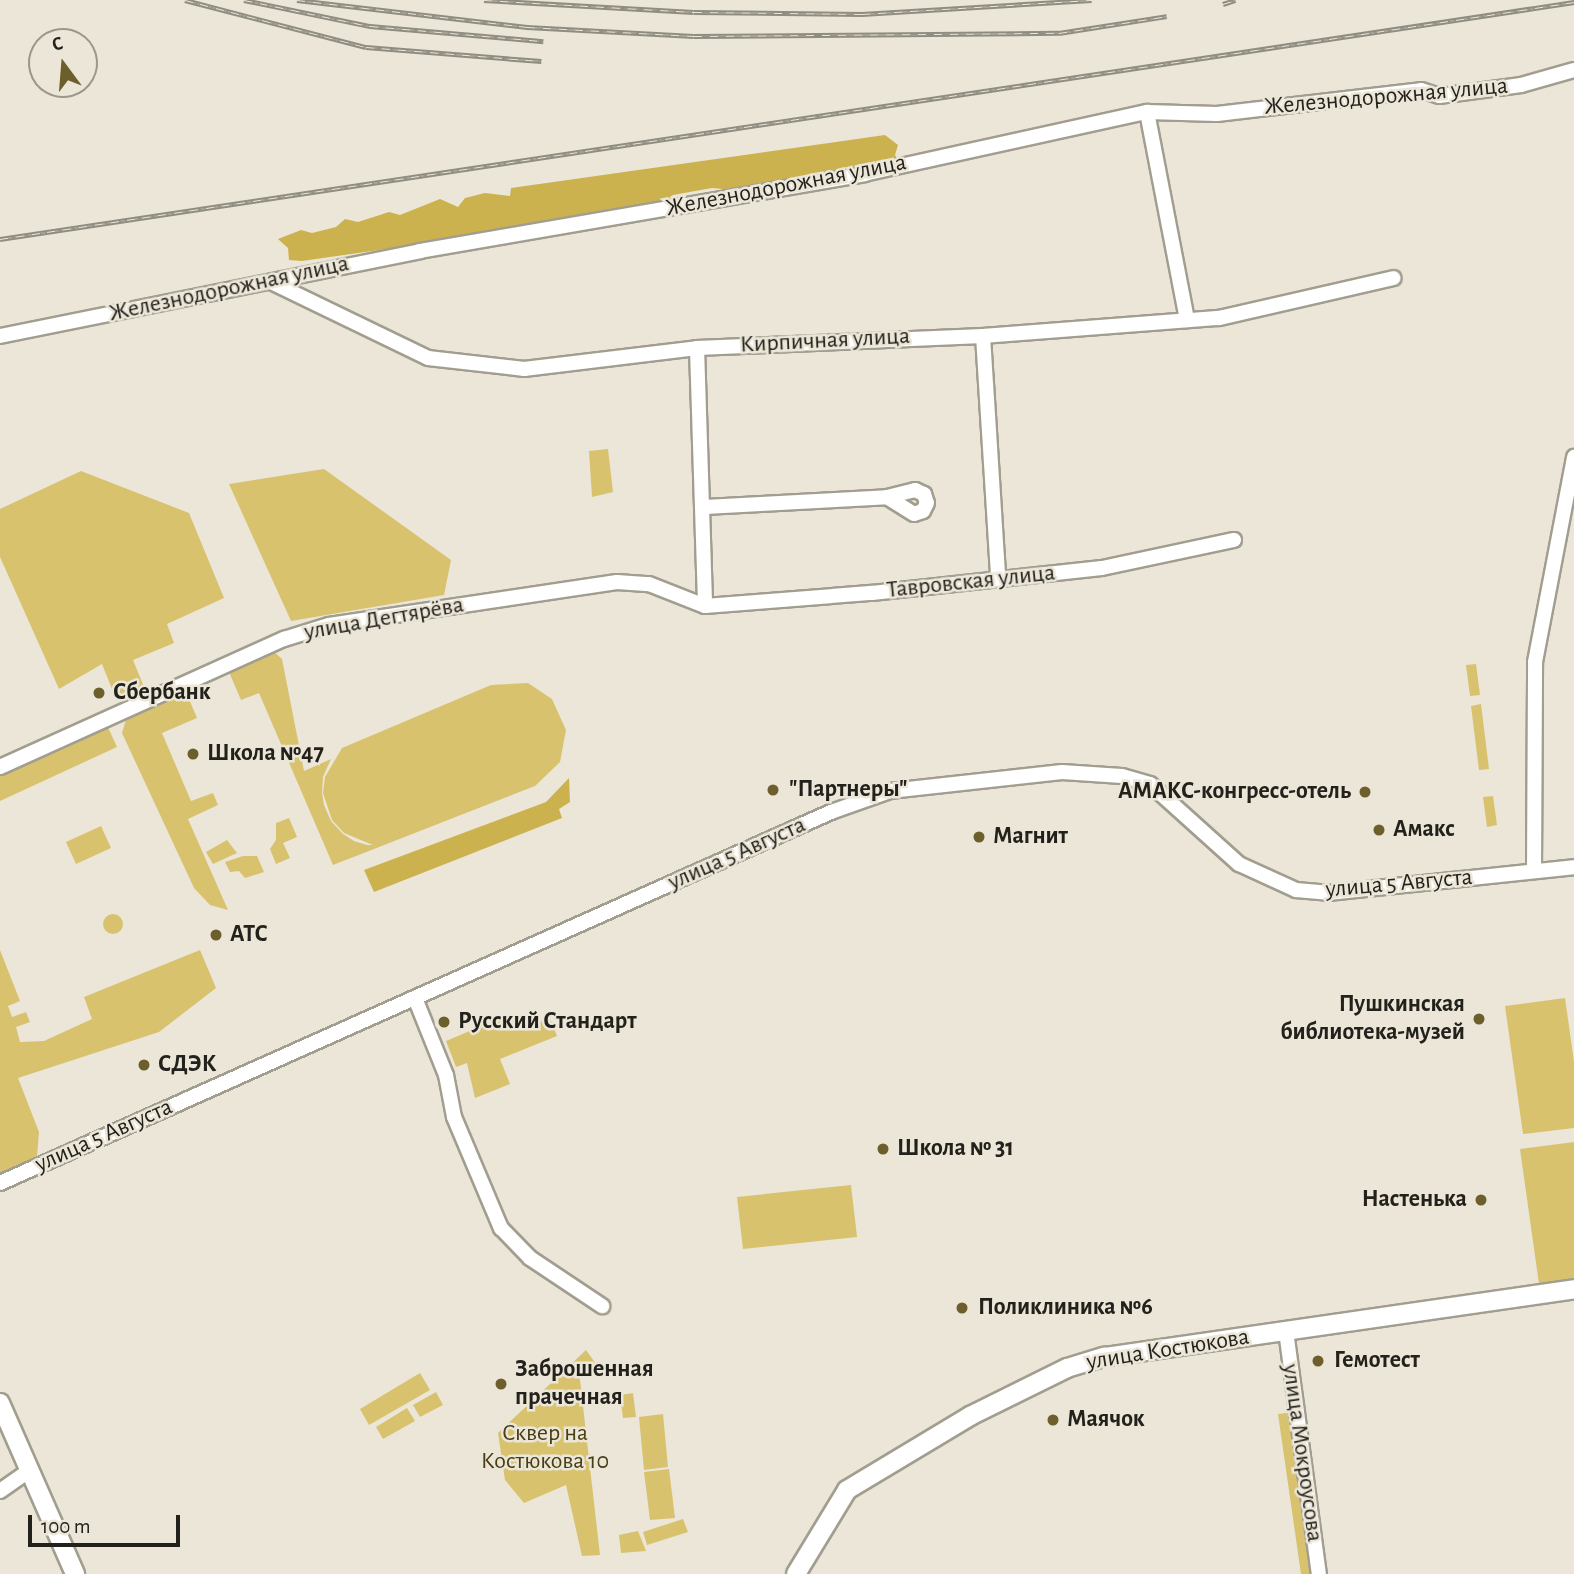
<!DOCTYPE html>
<meta charset="utf-8">
<style>
body{margin:0}
#map{position:relative;width:1574px;height:1574px;overflow:hidden;background:#ebe6d7;font-family:"Alegreya Sans",sans-serif}
div>[style]{position:absolute}
.green>*{inset:0;background:#d9c26e}
.round{border-radius:50%}
.forest>*{inset:0;background:#ccb24e}
.roads{filter:drop-shadow(2px 0 #a29e8f) drop-shadow(-2px 0 #a29e8f) drop-shadow(0 2px #a29e8f) drop-shadow(0 -2px #a29e8f)}
.minor>*{height:14px;margin:-7px;padding:0 7px;transform-origin:7px;border-radius:7px;background:#fff}
.major>*{height:18px;margin:-9px;padding:0 9px;transform-origin:9px;border-radius:9px;background:#fff}
.rail>*{height:5px;margin-top:-2.5px;transform-origin:0;background:repeating-linear-gradient(90deg,#ebe6d7 0 8px,#8f8c81 0 16px);box-sizing:border-box;border-block:2px solid #8f8c81}
.dots>*{width:19px;height:19px;translate:-50% -50%;box-sizing:border-box;border:4px solid #ebe6d7;border-radius:50%}
span{translate:-50% -50%;white-space:nowrap;text-align:center;line-height:1.15;-webkit-text-stroke:5px #ebe6d7;paint-order:stroke}
.street-label{font-size:24px;color:#23211c}
.poi-label{font-size:24px;color:#23211c;font-weight:700}
.left{translate:0 -50%;text-align:left}
.right{translate:-100% -50%;text-align:right}
.park-label{font-size:24px;color:#483d13}
.north{position:absolute;left:28px;top:28px;width:70px;height:70px;box-sizing:border-box;background:#ebe6d7;border:2px solid #9b978c;border-radius:50%;rotate:344deg;font-size:19px;font-weight:700;line-height:28px;text-align:center;color:#23211c}
.north::after{content:'';display:block;margin:auto;width:24px;height:32px;background:#6c5f2c;clip-path:polygon(50% 0,100% 100%,50% 72%,0 100%)}
.scale{position:absolute;left:28px;top:1515px;width:152px;height:32px;box-sizing:border-box;border:4px solid #23211c;border-top:0;padding-left:9px;font-size:21px;line-height:24px;white-space:nowrap;color:#23211c;-webkit-text-stroke:5px #ebe6d7;paint-order:stroke}
</style>
<div id="map">
<div class="green">
<i style="clip-path:polygon(608px 449px,613px 492px,592px 497px,589px 451px)"></i>
<i style="clip-path:polygon(324px 469px,451px 560px,444px 595px,291px 621px,229px 484px)"></i>
<i style="clip-path:polygon(81px 471px,189px 513px,224px 598px,167px 624px,174px 643px,133px 660px,144px 687px,116px 699px,102px 664px,59px 689px,0 557px,0 509px)"></i>
<i style="clip-path:polygon(273px 651px,282px 659px,304px 771px,331px 759px,323px 777px,322px 793px,324px 805px,331px 821px,343px 834px,354px 841px,367px 845px,373px 845px,344px 833px,332px 820px,323px 793px,325px 777px,342px 748px,491px 685px,528px 683px,552px 699px,566px 730px,560px 762px,535px 786px,333px 865px,259px 693px,241px 700px,229px 672px)"></i>
<i style="clip-path:polygon(1476px 664px,1480px 695px,1470px 696px,1466px 665px)"></i>
<i style="clip-path:polygon(186px 692px,197px 718px,162px 733px,191px 801px,213px 793px,218px 805px,188px 819px,228px 910px,210px 905px,194px 888px,122px 733px,127px 716px)"></i>
<i style="clip-path:polygon(1481px 704px,1489px 769px,1479px 770px,1471px 706px)"></i>
<i style="clip-path:polygon(106px 723px,117px 747px,0 801px,0 770px)"></i>
<i style="clip-path:polygon(1493px 796px,1497px 825px,1487px 827px,1483px 797px)"></i>
<i style="clip-path:polygon(289px 818px,297px 837px,283px 843px,290px 858px,276px 864px,270px 849px,276px 840px,276px 823px)"></i>
<i style="clip-path:polygon(101px 826px,111px 848px,76px 864px,66px 842px)"></i>
<i style="clip-path:polygon(227px 840px,237px 853px,213px 864px,206px 852px)"></i>
<i style="clip-path:polygon(243px 856px,257px 856px,264px 872px,245px 878px,239px 871px,230px 872px,225px 862px)"></i>
<i class="round" style="left:103px;top:914px;width:20px;height:20px"></i>
<i style="clip-path:polygon(0 950px,20px 1001px,8px 1006px,12px 1017px,26px 1012px,30px 1022px,16px 1027px,20px 1042px,44px 1041px,92px 1019px,84px 997px,200px 950px,216px 988px,159px 1032px,18px 1078px,39px 1132px,37px 1157px,0 1173px)"></i>
<i style="clip-path:polygon(1565px 998px,1574px 1062px,1574px 1128px,1523px 1134px,1505px 1006px)"></i>
<i style="clip-path:polygon(510px 1014px,517px 1023px,551px 1021px,557px 1036px,500px 1059px,510px 1084px,475px 1098px,467px 1063px,456px 1067px,446px 1041px)"></i>
<i style="clip-path:polygon(1574px 1142px,1574px 1279px,1539px 1284px,1520px 1149px)"></i>
<i style="clip-path:polygon(851px 1185px,857px 1237px,743px 1249px,737px 1197px)"></i>
<i style="clip-path:polygon(586px 1350px,599px 1368px,579px 1371px,600px 1555px,582px 1556px,566px 1485px,524px 1503px,505px 1480px,498px 1433px)"></i>
<i style="clip-path:polygon(420px 1373px,430px 1390px,369px 1425px,360px 1409px)"></i>
<i style="clip-path:polygon(436px 1392px,443px 1405px,420px 1417px,413px 1405px)"></i>
<i style="clip-path:polygon(633px 1393px,636px 1417px,623px 1418px,620px 1395px)"></i>
<i style="clip-path:polygon(407px 1408px,415px 1421px,383px 1439px,376px 1427px)"></i>
<i style="clip-path:polygon(1293px 1412px,1316px 1574px,1301px 1574px,1278px 1414px)"></i>
<i style="clip-path:polygon(663px 1414px,668px 1467px,644px 1470px,639px 1417px)"></i>
<i style="clip-path:polygon(669px 1469px,675px 1518px,650px 1520px,644px 1472px)"></i>
<i style="clip-path:polygon(683px 1519px,688px 1532px,647px 1545px,643px 1532px)"></i>
<i style="clip-path:polygon(638px 1531px,646px 1551px,621px 1553px,619px 1535px)"></i>
</div>
<div class="forest">
<i style="clip-path:polygon(885px 135px,898px 145px,895px 155px,899px 162px,734px 190px,712px 188px,673px 195px,663px 203px,505px 232px,302px 261px,289px 260px,288px 248px,278px 239px,301px 230px,312px 233px,336px 227px,345px 219px,358px 222px,389px 212px,400px 215px,440px 199px,458px 207px,465px 198px,485px 193px,510px 196px,511px 188px)"></i>
<i style="clip-path:polygon(569px 778px,570px 802px,559px 809px,562px 818px,374px 892px,364px 870px,546px 802px)"></i>
</div>
<div class="roads">
<div class="minor">
<i style="left:1147px;top:112px;width:212px;rotate:79.1deg"></i>
<i style="left:271px;top:282px;width:174px;rotate:25.8deg"></i>
<i style="left:428px;top:358px;width:97px;rotate:6.5deg"></i>
<i style="left:524px;top:369px;width:174px;rotate:-6.9deg"></i>
<i style="left:697px;top:348px;width:286px;rotate:-2.4deg"></i>
<i style="left:983px;top:336px;width:237px;rotate:-4.4deg"></i>
<i style="left:1219px;top:318px;width:179px;rotate:-12.9deg"></i>
<i style="left:0;top:336px;width:429px;rotate:-11.4deg"></i>
<i style="left:420px;top:251px;width:451px;rotate:-9.8deg"></i>
<i style="left:864px;top:174px;width:290px;rotate:-12.4deg"></i>
<i style="left:1147px;top:112px;width:70px;rotate:1.6deg"></i>
<i style="left:1217px;top:114px;width:205px;rotate:-6.7deg"></i>
<i style="left:1421px;top:90px;width:19px;rotate:18deg"></i>
<i style="left:1439px;top:96px;width:83px;rotate:-7.6deg"></i>
<i style="left:1521px;top:85px;width:55px;rotate:-15.8deg"></i>
<i style="left:983px;top:336px;width:241px;rotate:86.4deg"></i>
<i style="left:697px;top:348px;width:258px;rotate:88.2deg"></i>
<i style="left:705px;top:507px;width:182px;rotate:-3.1deg"></i>
<i style="left:887px;top:497px;width:29px;rotate:-14deg"></i>
<i style="left:915px;top:490px;width:10px;rotate:24deg"></i>
<i style="left:924px;top:494px;width:9px;rotate:72deg"></i>
<i style="left:927px;top:503px;width:9px;rotate:117deg"></i>
<i style="left:923px;top:511px;width:9px;rotate:162deg"></i>
<i style="left:914px;top:514px;width:32px;rotate:-148deg"></i>
<i style="left:0;top:767px;width:312px;rotate:-24.3deg"></i>
<i style="left:284px;top:639px;width:47px;rotate:-17.3deg"></i>
<i style="left:329px;top:625px;width:291px;rotate:-8.5deg"></i>
<i style="left:617px;top:582px;width:32px;rotate:4deg"></i>
<i style="left:649px;top:584px;width:60px;rotate:21.4deg"></i>
<i style="left:705px;top:606px;width:168px;rotate:-4.5deg"></i>
<i style="left:872px;top:593px;width:231px;rotate:-6.2deg"></i>
<i style="left:1102px;top:568px;width:135px;rotate:-12deg"></i>
<i style="left:1534px;top:870px;width:208px;rotate:-89.7deg"></i>
<i style="left:1535px;top:662px;width:209px;rotate:-79.2deg"></i>
<i style="left:415px;top:998px;width:83px;rotate:68.1deg"></i>
<i style="left:446px;top:1075px;width:43px;rotate:79.2deg"></i>
<i style="left:454px;top:1117px;width:121px;rotate:67.1deg"></i>
<i style="left:501px;top:1228px;width:42px;rotate:46deg"></i>
<i style="left:530px;top:1258px;width:87px;rotate:33.7deg"></i>
<i style="left:0;top:1183px;width:910px;rotate:-24.06deg"></i>
<i style="left:831px;top:812px;width:63px;rotate:-19.6deg"></i>
<i style="left:890px;top:791px;width:173px;rotate:-6.3deg"></i>
<i style="left:1062px;top:772px;width:60px;rotate:3.8deg"></i>
<i style="left:1122px;top:776px;width:29px;rotate:16deg"></i>
<i style="left:1150px;top:784px;width:120px;rotate:42deg"></i>
<i style="left:1239px;top:864px;width:63px;rotate:24.5deg"></i>
<i style="left:1296px;top:890px;width:32px;rotate:5deg"></i>
<i style="left:1328px;top:893px;width:247px;rotate:-6deg"></i>
<i style="left:1286px;top:1331px;width:245px;rotate:82.3deg"></i>
<i style="left:0;top:1491px;width:37px;rotate:-35deg"></i>
</div>
<div class="major">
<i style="left:0;top:1403px;width:187px;rotate:66.3deg"></i>
<i style="left:796px;top:1574px;width:98px;rotate:-58.7deg"></i>
<i style="left:847px;top:1490px;width:144px;rotate:-31deg"></i>
<i style="left:970px;top:1416px;width:108px;rotate:-26.3deg"></i>
<i style="left:1067px;top:1368px;width:39px;rotate:-17deg"></i>
<i style="left:1104px;top:1357px;width:475px;rotate:-8.2deg"></i>
</div>
</div>
<div class="rail">
<i style="left:185px;top:0;width:187px;rotate:14.6deg"></i>
<i style="left:366px;top:47px;width:176px;rotate:4.6deg"></i>
<i style="left:244px;top:0;width:129px;rotate:11.7deg"></i>
<i style="left:370px;top:26px;width:174px;rotate:5deg"></i>
<i style="left:297px;top:0;width:232px;rotate:6.7deg"></i>
<i style="left:527px;top:27px;width:167px;rotate:3.1deg"></i>
<i style="left:694px;top:36px;width:365px;rotate:-0.5deg"></i>
<i style="left:1059px;top:33px;width:109px;rotate:-8.9deg"></i>
<i style="left:484px;top:0;width:210px;rotate:3.3deg"></i>
<i style="left:694px;top:12px;width:168px;rotate:0.7deg"></i>
<i style="left:862px;top:14px;width:230px;rotate:-3.5deg"></i>
<i style="left:1223px;top:4px;width:13px;rotate:-18deg"></i>
<i style="left:0;top:239px;width:1592px;rotate:-8.56deg"></i>
</div>
<div class="dots">
<i style="left:99px;top:693px;background:#6c5f2c"></i>
<i style="left:193px;top:754px;background:#6c5f2c"></i>
<i style="left:773px;top:790px;background:#6c5f2c"></i>
<i style="left:1365px;top:792px;background:#6c5f2c"></i>
<i style="left:1379px;top:830px;background:#6c5f2c"></i>
<i style="left:979px;top:837px;background:#6c5f2c"></i>
<i style="left:216px;top:935px;background:#6c5f2c"></i>
<i style="left:1479px;top:1019px;background:#6c5f2c"></i>
<i style="left:444px;top:1022px;background:#6c5f2c"></i>
<i style="left:144px;top:1065px;background:#6c5f2c"></i>
<i style="left:883px;top:1149px;background:#6c5f2c"></i>
<i style="left:1481px;top:1200px;background:#6c5f2c"></i>
<i style="left:962px;top:1308px;background:#6c5f2c"></i>
<i style="left:1318px;top:1361px;background:#6c5f2c"></i>
<i style="left:501px;top:1384px;background:#6c5f2c"></i>
<i style="left:1053px;top:1420px;background:#6c5f2c"></i>
</div>
<div class="street-label">
<span style="left:1386px;top:97px;rotate:-5deg">Железнодорожная улица</span>
<span style="left:786px;top:186px;rotate:-11deg">Железнодорожная улица</span>
<span style="left:229px;top:289px;rotate:-12deg">Железнодорожная улица</span>
<span style="left:825px;top:341px;rotate:-3deg">Кирпичная улица</span>
<span style="left:971px;top:582px;rotate:-6deg">Тавровская улица</span>
<span style="left:384px;top:619px;rotate:-10deg">улица Дегтярёва</span>
<span style="left:737px;top:854px;rotate:-24deg">улица 5 Августа</span>
<span style="left:1399px;top:884px;rotate:-5deg">улица 5 Августа</span>
<span style="left:104px;top:1136px;rotate:-24deg">улица 5 Августа</span>
<span style="left:1168px;top:1350px;rotate:-9deg">улица Костюкова</span>
<span style="left:1302px;top:1453px;rotate:82deg">улица Мокроусова</span>
</div>
<div class="poi-label">
<span class="left" style="left:113px;top:693px">Сбербанк</span>
<span class="left" style="left:207px;top:754px">Школа №47</span>
<span class="left" style="left:789px;top:790px">"Партнеры"</span>
<span class="right" style="left:1351px;top:792px">АМАКС-конгресс-отель</span>
<span class="left" style="left:1393px;top:830px">Амакс</span>
<span class="left" style="left:993px;top:837px">Магнит</span>
<span class="left" style="left:230px;top:935px">АТС</span>
<span class="right" style="left:1465px;top:1019px">Пушкинская<br>библиотека-музей</span>
<span class="left" style="left:458px;top:1022px">Русский Стандарт</span>
<span class="left" style="left:158px;top:1065px">СДЭК</span>
<span class="left" style="left:897px;top:1149px">Школа № 31</span>
<span class="right" style="left:1467px;top:1200px">Настенька</span>
<span class="left" style="left:978px;top:1308px">Поликлиника №6</span>
<span class="left" style="left:1334px;top:1361px">Гемотест</span>
<span class="left" style="left:515px;top:1384px">Заброшенная<br>прачечная</span>
<span class="left" style="left:1067px;top:1420px">Маячок</span>
</div>
<div class="park-label">
<span style="left:545px;top:1448px">Сквер на<br>Костюкова 10</span>
</div>
<div class="north">С</div>
<div class="scale">100 m</div>
</div>
